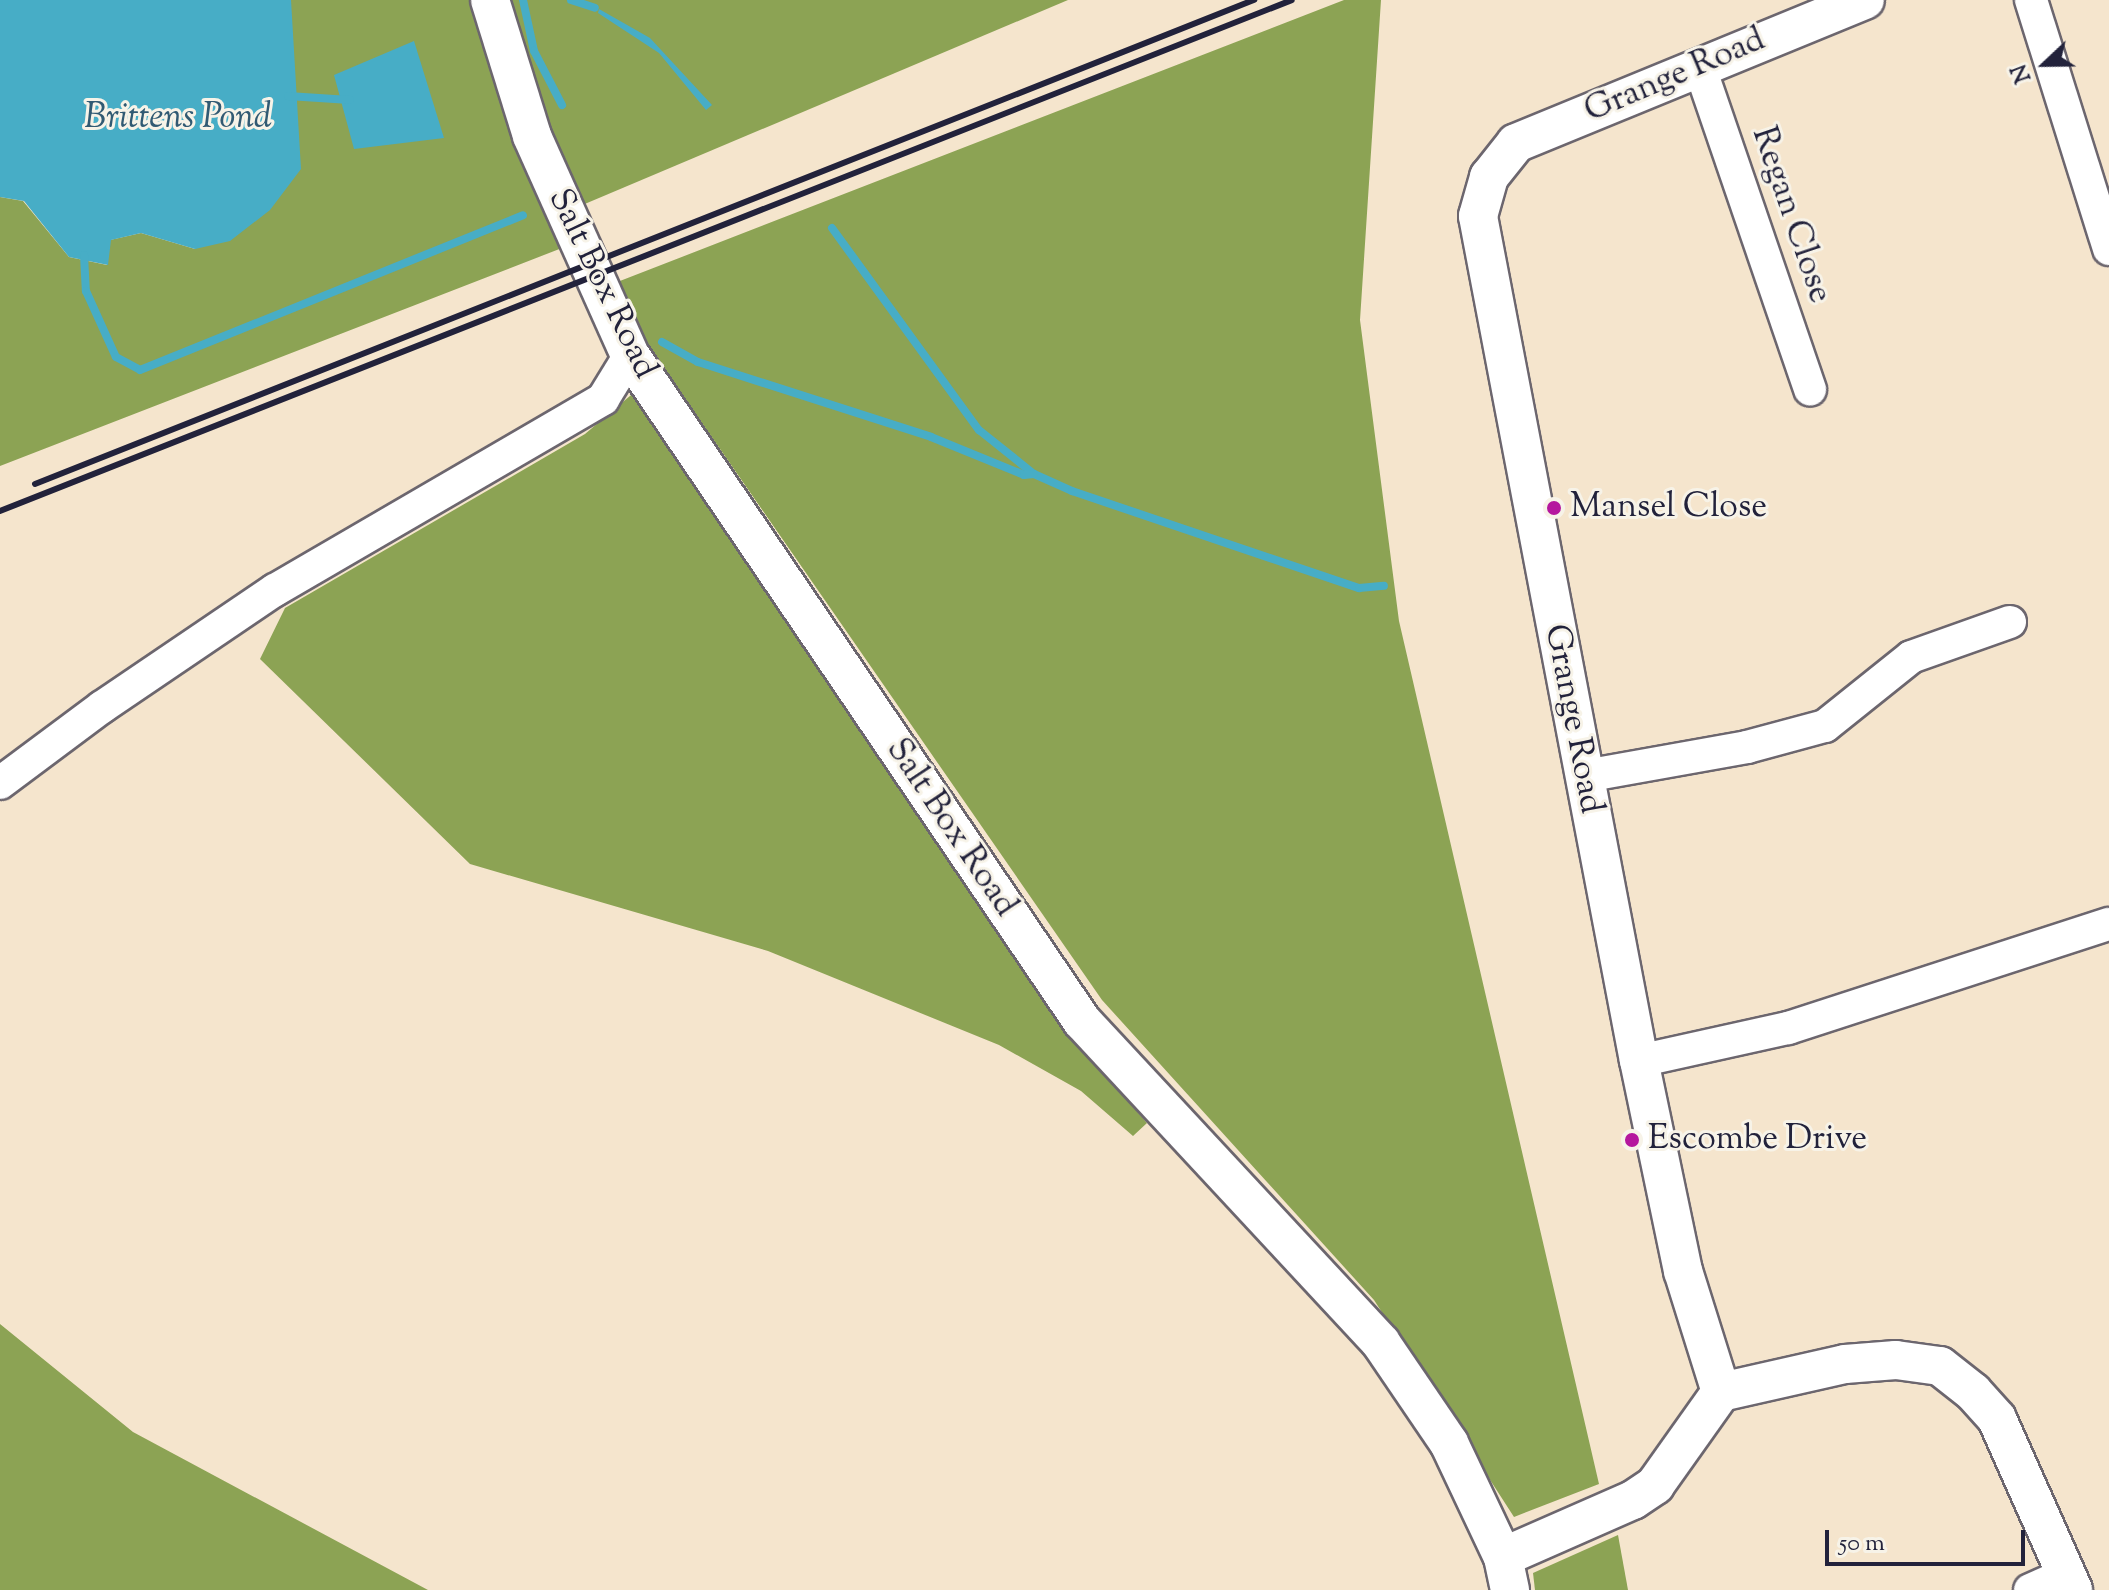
<!DOCTYPE html>
<style>
body{margin:0}
#map{position:relative;width:2109px;height:1590px;overflow:hidden;background:#f5e5cd;font-family:"Sorts Mill Goudy",serif}
div>[style]{position:absolute}
.forest>*{inset:0;background:#8ca354}
.water>*{inset:0;background:#47adc6}
.stream>*{height:8px;margin:-4px;padding:0 4px;transform-origin:4px;border-radius:4px;background:#47adc6}
.roads{filter:drop-shadow(2px 0 #6c666e) drop-shadow(-2px 0 #6c666e) drop-shadow(0 2px #6c666e) drop-shadow(0 -2px #6c666e)}
.minor>*{height:32px;margin:-16px;padding:0 16px;transform-origin:16px;border-radius:16px;background:#fff}
.tertiary>*{height:38px;margin:-19px;padding:0 19px;transform-origin:19px;border-radius:19px;background:#fff}
.rail>*{height:6px;margin:-3px;padding:0 3px;transform-origin:3px;border-radius:3px;background:#22223b}
.dots>*{width:22px;height:22px;translate:-50% -50%;box-sizing:border-box;border:4px solid #f7f3e8;border-radius:50%}
span{translate:-50% -50%;white-space:nowrap;text-align:center;line-height:1.15;-webkit-text-stroke:6px #f7f3e8;paint-order:stroke}
.street-label{font-size:34px;color:#22223b}
.poi-label{font-size:34px;color:#22223b}
.left{translate:0 -50%;text-align:left}
.water-label{font-size:36px;color:#315a73;font-style:italic}
.north{position:absolute;left:2005px;top:24px;width:80px;height:80px;-webkit-text-stroke:6px #f7f3e8;paint-order:stroke;rotate:248deg;font-size:22px;font-weight:700;line-height:32px;text-align:center;color:#22223b}
.north::after{content:'';display:block;margin:auto;width:28px;height:36px;background:#22223b;clip-path:polygon(50% 0,100% 100%,50% 72%,0 100%)}
.scale{position:absolute;left:1825px;top:1530px;width:200px;height:36px;box-sizing:border-box;border:4px solid #22223b;border-top:0;padding-left:10px;font-size:24px;line-height:28px;white-space:nowrap;color:#22223b;-webkit-text-stroke:6px #f7f3e8;paint-order:stroke}
</style>
<div id="map">
<div class="forest">
<i style="clip-path:polygon(291px 0,478px 0,535px 192px,562px 248px,0 466px,0 197px,23px 201px,69px 257px,107px 265px,110px 240px,141px 233px,195px 249px)"></i>
<i style="clip-path:polygon(506px 0,1068px 0,580px 206px,522px 58px)"></i>
<i style="clip-path:polygon(1344px 0,1381px 0,1360px 320px,1399px 621px,1599px 1484px,1514px 1517px,1374px 1300px,1102px 1000px,607px 286px)"></i>
<i style="clip-path:polygon(637px 390px,1061px 1023px,1147px 1123px,1133px 1136px,1081px 1091px,999px 1045px,768px 951px,470px 864px,260px 659px,285px 608px,585px 434px)"></i>
<i style="clip-path:polygon(0 1324px,133px 1432px,428px 1590px,0 1590px)"></i>
<i style="clip-path:polygon(1618px 1535px,1628px 1590px,1535px 1590px,1533px 1573px)"></i>
</div>
<div class="water">
<i style="clip-path:polygon(0 0,291px 0,301px 169px,270px 210px,230px 241px,195px 249px,141px 233px,111px 240px,108px 265px,69px 257px,24px 201px,0 197px)"></i>
<i style="clip-path:polygon(599px 9px,650px 38px,712px 105px,706px 110px,659px 53px,598px 13px)"></i>
<i style="clip-path:polygon(414px 41px,444px 138px,354px 149px,334px 75px)"></i>
</div>
<div class="stream">
<i style="left:523px;top:0;width:52px;rotate:77.8deg"></i>
<i style="left:534px;top:51px;width:61px;rotate:62.6deg"></i>
<i style="left:571px;top:0;width:25px;rotate:18deg"></i>
<i style="left:288px;top:96px;width:62px;rotate:3.7deg"></i>
<i style="left:832px;top:228px;width:250px;rotate:54deg"></i>
<i style="left:979px;top:430px;width:70px;rotate:38.7deg"></i>
<i style="left:1034px;top:474px;width:42px;rotate:24.1deg"></i>
<i style="left:1072px;top:491px;width:303px;rotate:18.7deg"></i>
<i style="left:1359px;top:588px;width:25px;rotate:-5deg"></i>
<i style="left:84px;top:255px;width:36px;rotate:87deg"></i>
<i style="left:86px;top:291px;width:72px;rotate:65.6deg"></i>
<i style="left:116px;top:357px;width:27px;rotate:28deg"></i>
<i style="left:140px;top:370px;width:413px;rotate:-22deg"></i>
<i style="left:662px;top:342px;width:41px;rotate:29.1deg"></i>
<i style="left:698px;top:362px;width:245px;rotate:17.8deg"></i>
<i style="left:931px;top:437px;width:100px;rotate:22.2deg"></i>
<i style="left:1024px;top:475px;width:10px;rotate:-6deg"></i>
</div>
<div class="roads">
<div class="minor">
<i style="left:2031px;top:0;width:261px;rotate:72.6deg"></i>
<i style="left:1699px;top:65px;width:343px;rotate:71.1deg"></i>
<i style="left:1585px;top:776px;width:165px;rotate:-10.1deg"></i>
<i style="left:1747px;top:747px;width:81px;rotate:-15.1deg"></i>
<i style="left:1825px;top:726px;width:110px;rotate:-38.7deg"></i>
<i style="left:1911px;top:657px;width:105px;rotate:-19.5deg"></i>
<i style="left:0;top:783px;width:127px;rotate:-36.7deg"></i>
<i style="left:102px;top:707px;width:209px;rotate:-34.1deg"></i>
<i style="left:275px;top:590px;width:380px;rotate:-30.2deg"></i>
<i style="left:603px;top:399px;width:52px;rotate:-58.5deg"></i>
<i style="left:1639px;top:1061px;width:153px;rotate:-12.5deg"></i>
<i style="left:1788px;top:1028px;width:337px;rotate:-18deg"></i>
<i style="left:2030px;top:1590px;width:39px;rotate:-24deg"></i>
</div>
<div class="tertiary">
<i style="left:490px;top:0;width:142px;rotate:72.8deg"></i>
<i style="left:532px;top:136px;width:240px;rotate:65.9deg"></i>
<i style="left:630px;top:355px;width:805px;rotate:55.84deg"></i>
<i style="left:1082px;top:1021px;width:439px;rotate:47.1deg"></i>
<i style="left:1381px;top:1343px;width:121px;rotate:55.8deg"></i>
<i style="left:1449px;top:1443px;width:126px;rotate:64.7deg"></i>
<i style="left:1503px;top:1557px;width:34px;rotate:78deg"></i>
<i style="left:1721px;top:1392px;width:127px;rotate:-107.4deg"></i>
<i style="left:1683px;top:1271px;width:215px;rotate:-101.8deg"></i>
<i style="left:1639px;top:1061px;width:860px;rotate:-100.79deg"></i>
<i style="left:1478px;top:216px;width:41px;rotate:-74.2deg"></i>
<i style="left:1489px;top:177px;width:43px;rotate:-51.5deg"></i>
<i style="left:1516px;top:143px;width:377px;rotate:-22.3deg"></i>
<i style="left:1721px;top:1392px;width:127px;rotate:-12.7deg"></i>
<i style="left:1845px;top:1364px;width:51px;rotate:-4.5deg"></i>
<i style="left:1896px;top:1360px;width:44px;rotate:7.8deg"></i>
<i style="left:1940px;top:1366px;width:42px;rotate:38.2deg"></i>
<i style="left:1973px;top:1392px;width:36px;rotate:48deg"></i>
<i style="left:1997px;top:1419px;width:187px;rotate:66deg"></i>
<i style="left:1503px;top:1557px;width:142px;rotate:-23.7deg"></i>
<i style="left:1633px;top:1500px;width:27px;rotate:-34deg"></i>
<i style="left:1655px;top:1485px;width:114px;rotate:-54.6deg"></i>
</div>
</div>
<div class="rail">
<i style="left:35px;top:484px;width:1312px;rotate:-21.66deg"></i>
<i style="left:0;top:511px;width:1389px;rotate:-21.58deg"></i>
</div>
<div class="dots">
<i style="left:1554px;top:508px;background:#b5179e"></i>
<i style="left:1632px;top:1140px;background:#b5179e"></i>
</div>
<div class="street-label">
<span style="left:1675px;top:76px;rotate:-23deg">Grange Road</span>
<span style="left:1791px;top:215px;rotate:71deg">Regan Close</span>
<span style="left:602px;top:284px;rotate:64deg">Salt Box Road</span>
<span style="left:1573px;top:719px;rotate:79deg">Grange Road</span>
<span style="left:951px;top:828px;rotate:56deg">Salt Box Road</span>
</div>
<div class="poi-label">
<span class="left" style="left:1570px;top:508px">Mansel Close</span>
<span class="left" style="left:1648px;top:1140px">Escombe Drive</span>
</div>
<div class="water-label">
<span style="left:178px;top:119px">Brittens Pond</span>
</div>
<div class="north">N</div>
<div class="scale">50 m</div>
</div>
